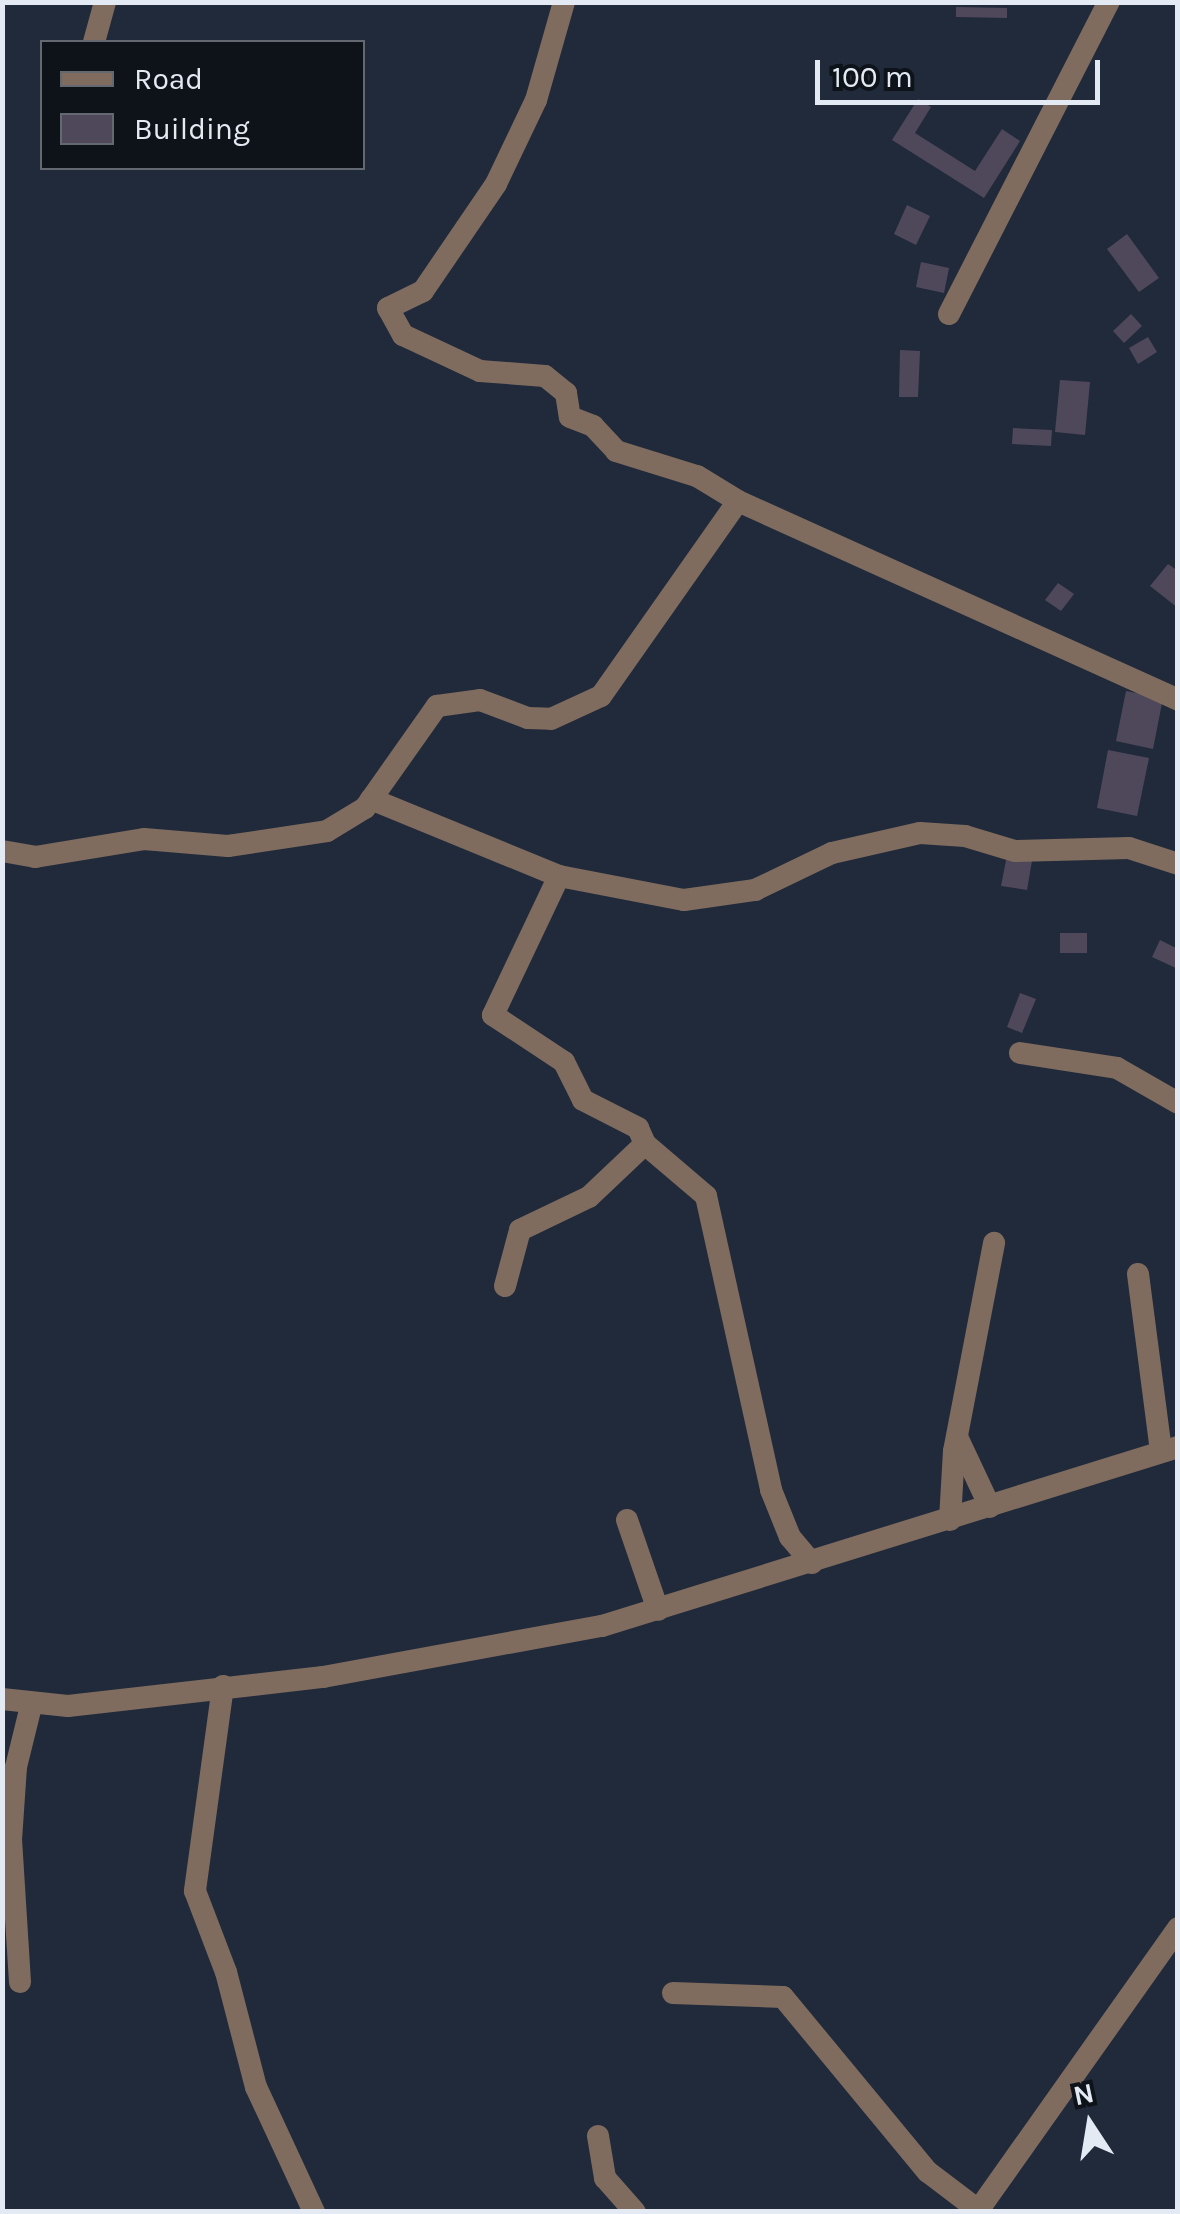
<!DOCTYPE html>
<style>
body{margin:0}
#map{position:relative;width:1180px;height:2214px;overflow:hidden;background:#212a3a;font-family:Karla,sans-serif}
div>[style]{position:absolute}
.building>*{inset:0;background:#4e485a}
.minor>*{height:22px;margin:-11px;padding:0 11px;transform-origin:11px;border-radius:11px;background:#7f6c5f}
span{translate:-50% -50%;white-space:nowrap;text-align:center;line-height:1.15;-webkit-text-stroke:8px #0e131a;paint-order:stroke}
.frame{position:absolute;inset:0;border:5px solid #e4eaf4;pointer-events:none}
.legend{position:absolute;left:40px;top:40px;width:325px;height:130px;box-sizing:border-box;background:#0e131a;border:2px solid #646971;margin:0;padding:12px 18px;list-style:none;font-size:30px;color:#e4eaf4}
.legend li{display:flex;align-items:center;gap:20px;height:50px}
.legend b{width:50px;border:2px solid #646971}
.north{position:absolute;left:1040px;top:2074px;width:100px;height:100px;-webkit-text-stroke:8px #0e131a;paint-order:stroke;rotate:348deg;font-size:28px;font-weight:700;line-height:40px;text-align:center;color:#e4eaf4}
.north::after{content:'';display:block;margin:auto;width:35px;height:45px;background:#e4eaf4;clip-path:polygon(50% 0,100% 100%,50% 72%,0 100%)}
.scale{position:absolute;left:815px;top:60px;width:285px;height:45px;box-sizing:border-box;border:5px solid #e4eaf4;border-top:0;padding-left:12px;font-size:30px;line-height:35px;white-space:nowrap;color:#e4eaf4;-webkit-text-stroke:8px #0e131a;paint-order:stroke}
</style>
<div id="map">
<div class="building">
<i style="clip-path:polygon(956px 7px,1007px 8px,1007px 18px,956px 17px)"></i>
<i style="clip-path:polygon(918px 99px,931px 107px,915px 133px,975px 171px,1002px 129px,1020px 141px,984px 198px,892px 140px)"></i>
<i style="clip-path:polygon(907px 205px,930px 216px,916px 245px,894px 234px)"></i>
<i style="clip-path:polygon(1127px 234px,1159px 278px,1139px 292px,1107px 249px)"></i>
<i style="clip-path:polygon(921px 262px,949px 268px,944px 293px,916px 287px)"></i>
<i style="clip-path:polygon(1131px 314px,1142px 326px,1124px 343px,1113px 331px)"></i>
<i style="clip-path:polygon(1148px 337px,1157px 352px,1138px 364px,1129px 348px)"></i>
<i style="clip-path:polygon(900px 350px,920px 351px,918px 397px,899px 397px)"></i>
<i style="clip-path:polygon(1060px 380px,1090px 382px,1085px 435px,1055px 432px)"></i>
<i style="clip-path:polygon(1013px 428px,1052px 430px,1051px 446px,1012px 444px)"></i>
<i style="clip-path:polygon(1168px 564px,1178px 571px,1178px 608px,1150px 586px)"></i>
<i style="clip-path:polygon(1058px 583px,1074px 594px,1061px 611px,1045px 600px)"></i>
<i style="clip-path:polygon(1126px 691px,1163px 698px,1153px 749px,1116px 741px)"></i>
<i style="clip-path:polygon(1108px 750px,1149px 758px,1137px 816px,1097px 808px)"></i>
<i style="clip-path:polygon(1008px 850px,1033px 855px,1027px 890px,1001px 886px)"></i>
<i style="clip-path:polygon(1060px 933px,1087px 933px,1087px 953px,1060px 953px)"></i>
<i style="clip-path:polygon(1160px 940px,1178px 949px,1178px 969px,1152px 957px)"></i>
<i style="clip-path:polygon(1020px 993px,1036px 999px,1022px 1033px,1007px 1027px)"></i>
</div>
<div class="minor">
<i style="left:564px;top:2px;width:102px;rotate:105.9deg"></i>
<i style="left:536px;top:100px;width:93px;rotate:115.5deg"></i>
<i style="left:496px;top:184px;width:130px;rotate:124.3deg"></i>
<i style="left:423px;top:291px;width:39px;rotate:154deg"></i>
<i style="left:388px;top:308px;width:31px;rotate:61deg"></i>
<i style="left:403px;top:335px;width:85px;rotate:25.1deg"></i>
<i style="left:480px;top:371px;width:65px;rotate:4.4deg"></i>
<i style="left:545px;top:376px;width:27px;rotate:39deg"></i>
<i style="left:566px;top:393px;width:24px;rotate:81deg"></i>
<i style="left:570px;top:417px;width:25px;rotate:21deg"></i>
<i style="left:593px;top:426px;width:34px;rotate:47deg"></i>
<i style="left:616px;top:451px;width:85px;rotate:17.2deg"></i>
<i style="left:697px;top:476px;width:48px;rotate:31.4deg"></i>
<i style="left:738px;top:501px;width:483px;rotate:24.3deg"></i>
<i style="left:94px;top:42px;width:41px;rotate:-74.6deg"></i>
<i style="left:949px;top:314px;width:351px;rotate:-62.9deg"></i>
<i style="left:371px;top:799px;width:203px;rotate:22.3deg"></i>
<i style="left:559px;top:876px;width:127px;rotate:10.9deg"></i>
<i style="left:684px;top:900px;width:72px;rotate:-8deg"></i>
<i style="left:755px;top:890px;width:85px;rotate:-25.7deg"></i>
<i style="left:832px;top:853px;width:90px;rotate:-12.8deg"></i>
<i style="left:920px;top:833px;width:45px;rotate:3.8deg"></i>
<i style="left:965px;top:836px;width:52px;rotate:16.7deg"></i>
<i style="left:1015px;top:851px;width:114px;rotate:-1.5deg"></i>
<i style="left:1129px;top:848px;width:52px;rotate:18.1deg"></i>
<i style="left:2px;top:851px;width:34px;rotate:10deg"></i>
<i style="left:35px;top:857px;width:110px;rotate:-9.4deg"></i>
<i style="left:144px;top:839px;width:84px;rotate:4.8deg"></i>
<i style="left:228px;top:846px;width:100px;rotate:-8.6deg"></i>
<i style="left:327px;top:831px;width:44px;rotate:-31.2deg"></i>
<i style="left:365px;top:808px;width:125px;rotate:-54.8deg"></i>
<i style="left:437px;top:706px;width:43px;rotate:-7.9deg"></i>
<i style="left:480px;top:700px;width:51px;rotate:20.6deg"></i>
<i style="left:528px;top:718px;width:23px;rotate:2deg"></i>
<i style="left:551px;top:719px;width:55px;rotate:-24.7deg"></i>
<i style="left:601px;top:696px;width:238px;rotate:-54.9deg"></i>
<i style="left:559px;top:876px;width:154px;rotate:115.4deg"></i>
<i style="left:493px;top:1015px;width:85px;rotate:33.5deg"></i>
<i style="left:564px;top:1062px;width:42px;rotate:63.4deg"></i>
<i style="left:583px;top:1100px;width:62px;rotate:27deg"></i>
<i style="left:638px;top:1128px;width:17px;rotate:66deg"></i>
<i style="left:645px;top:1144px;width:80px;rotate:40.4deg"></i>
<i style="left:706px;top:1196px;width:301px;rotate:77.5deg"></i>
<i style="left:771px;top:1490px;width:51px;rotate:68deg"></i>
<i style="left:790px;top:1537px;width:34px;rotate:50deg"></i>
<i style="left:1020px;top:1053px;width:98px;rotate:8.8deg"></i>
<i style="left:1117px;top:1068px;width:70px;rotate:29.8deg"></i>
<i style="left:1138px;top:1274px;width:179px;rotate:82.6deg"></i>
<i style="left:505px;top:1286px;width:58px;rotate:-75deg"></i>
<i style="left:520px;top:1230px;width:76px;rotate:-25.6deg"></i>
<i style="left:589px;top:1197px;width:77px;rotate:-43.4deg"></i>
<i style="left:958px;top:1439px;width:75px;rotate:64.8deg"></i>
<i style="left:627px;top:1520px;width:95px;rotate:71deg"></i>
<i style="left:950px;top:1520px;width:69px;rotate:-86.7deg"></i>
<i style="left:954px;top:1451px;width:212px;rotate:-79.1deg"></i>
<i style="left:223px;top:1686px;width:207px;rotate:97.8deg"></i>
<i style="left:195px;top:1891px;width:87px;rotate:69.1deg"></i>
<i style="left:226px;top:1972px;width:119px;rotate:75.4deg"></i>
<i style="left:256px;top:2087px;width:138px;rotate:65.1deg"></i>
<i style="left:2px;top:1699px;width:66px;rotate:6.1deg"></i>
<i style="left:68px;top:1706px;width:257px;rotate:-6.5deg"></i>
<i style="left:323px;top:1677px;width:284px;rotate:-10.4deg"></i>
<i style="left:602px;top:1626px;width:603px;rotate:-17.26deg"></i>
<i style="left:20px;top:1982px;width:142px;rotate:-93.6deg"></i>
<i style="left:11px;top:1840px;width:73px;rotate:-86.1deg"></i>
<i style="left:16px;top:1767px;width:63px;rotate:-76.2deg"></i>
<i style="left:673px;top:1993px;width:110px;rotate:2.1deg"></i>
<i style="left:783px;top:1997px;width:227px;rotate:50.4deg"></i>
<i style="left:928px;top:2172px;width:63px;rotate:37.2deg"></i>
<i style="left:598px;top:2136px;width:43px;rotate:80.5deg"></i>
<i style="left:605px;top:2178px;width:45px;rotate:48.6deg"></i>
<i style="left:977px;top:2212px;width:348px;rotate:-54.7deg"></i>
</div>
<div class="frame"></div>
<ul class="legend">
<li><b style="height:12px;background:#7f6c5f"></b>Road</li>
<li><b style="height:28px;background:#4e485a"></b>Building</li>
</ul>
<div class="north">N</div>
<div class="scale">100 m</div>
</div>
